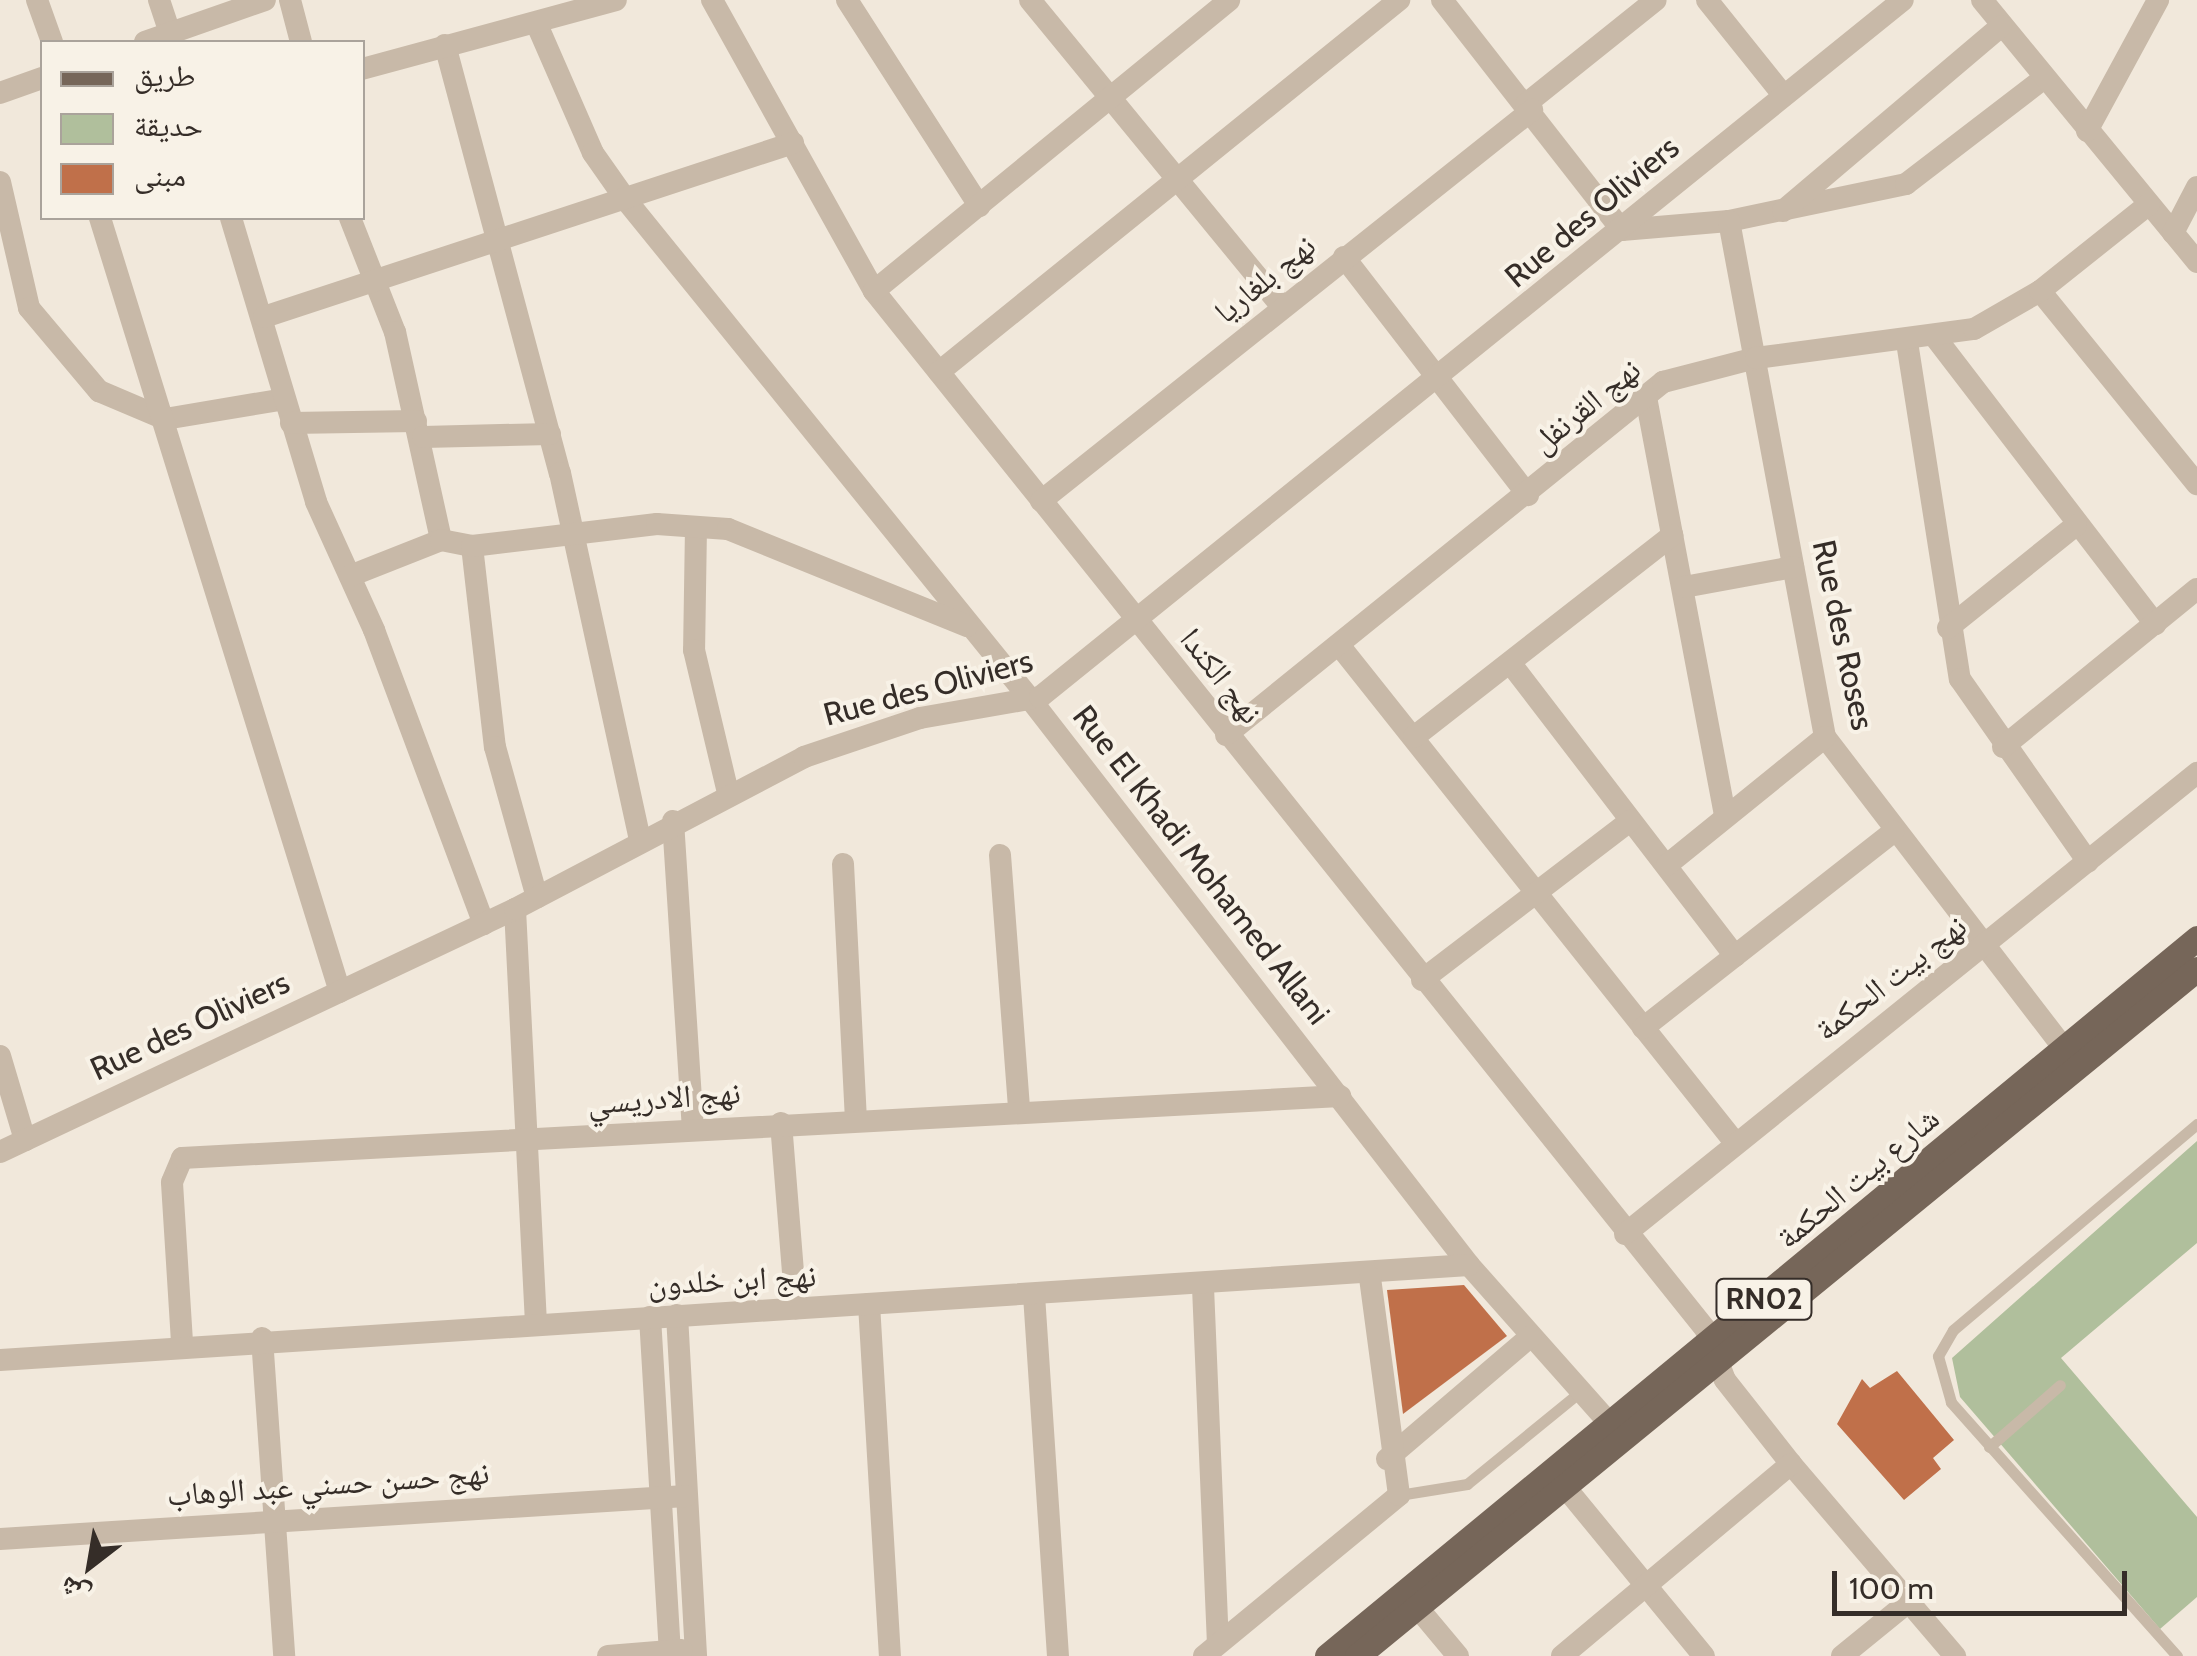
<!DOCTYPE html>
<meta charset="utf-8">
<style>
body{margin:0}
#map{position:relative;width:2197px;height:1656px;overflow:hidden;background:#f1e8db;font-family:Cabin,"Noto Naskh Arabic",sans-serif}
div>[style]{position:absolute}
.green>*{inset:0;background:#b0bf9c}
.building>*{inset:0;background:#c0704a}
.lane>*{height:11px;margin:-5.5px;padding:0 5.5px;transform-origin:5.5px;border-radius:5.5px;background:#c8b9a8}
.street>*{height:22px;margin:-11px;padding:0 11px;transform-origin:11px;border-radius:11px;background:#c8b9a8}
.primary>*{height:25px;margin:-12.5px;padding:0 12.5px;transform-origin:12.5px;border-radius:12.5px;background:#766659}
span{translate:-50% -50%;white-space:nowrap;text-align:center;line-height:1.15;-webkit-text-stroke:8px #f8f2e7;paint-order:stroke}
.shield-label span{padding:2px 8px;background:#f8f2e7;border:2px solid;border-radius:8px;-webkit-text-stroke-width:0}
.shield-label{font-size:30px;color:#352d28;font-weight:700}
.street-label{font-size:32px;color:#352d28}
.legend{position:absolute;left:40px;top:40px;width:325px;height:180px;box-sizing:border-box;background:#f8f2e7;border:2px solid #aaa39b;margin:0;padding:12px 18px;list-style:none;font-size:30px;color:#352d28}
.legend li{display:flex;align-items:center;gap:20px;height:50px}
.legend b{width:50px;border:2px solid #aaa39b}
.north{position:absolute;left:40px;top:1516px;width:100px;height:100px;-webkit-text-stroke:8px #f8f2e7;paint-order:stroke;rotate:211deg;font-size:28px;font-weight:700;line-height:40px;text-align:center;color:#352d28}
.north::after{content:'';display:block;margin:auto;width:35px;height:45px;background:#352d28;clip-path:polygon(50% 0,100% 100%,50% 72%,0 100%)}
.scale{position:absolute;left:1832px;top:1571px;width:295px;height:45px;box-sizing:border-box;border:5px solid #352d28;border-top:0;padding-left:12px;font-size:30px;line-height:35px;white-space:nowrap;color:#352d28;-webkit-text-stroke:8px #f8f2e7;paint-order:stroke}
</style>
<div id="map">
<div class="green">
<i style="clip-path:polygon(2197px 1141px,2197px 1243px,2061px 1358px,2197px 1517px,2197px 1597px,2160px 1629px,1960px 1397px,1952px 1358px)"></i>
</div>
<div class="building">
<i style="clip-path:polygon(1464px 1285px,1507px 1336px,1403px 1414px,1387px 1290px)"></i>
<i style="clip-path:polygon(1897px 1371px,1954px 1440px,1933px 1458px,1941px 1469px,1904px 1500px,1837px 1424px,1862px 1379px,1870px 1388px)"></i>
</div>
<div class="lane">
<i style="left:1989px;top:1447px;width:94px;rotate:-41.1deg"></i>
<i style="left:1399px;top:1495px;width:69px;rotate:-9.2deg"></i>
<i style="left:1467px;top:1484px;width:146px;rotate:-39.2deg"></i>
<i style="left:2177px;top:1656px;width:340px;rotate:-131.7deg"></i>
<i style="left:1951px;top:1402px;width:48px;rotate:-105.8deg"></i>
<i style="left:1938px;top:1356px;width:30px;rotate:-60deg"></i>
<i style="left:1953px;top:1330px;width:319px;rotate:-40.2deg"></i>
</div>
<div class="street">
<i style="left:37px;top:0;width:45px;rotate:70.3deg"></i>
<i style="left:159px;top:0;width:44px;rotate:71.6deg"></i>
<i style="left:290px;top:0;width:43px;rotate:75.3deg"></i>
<i style="left:712px;top:0;width:333px;rotate:60.9deg"></i>
<i style="left:874px;top:291px;width:1331px;rotate:51.31deg"></i>
<i style="left:1706px;top:1330px;width:53px;rotate:69.2deg"></i>
<i style="left:1725px;top:1380px;width:107px;rotate:51.8deg"></i>
<i style="left:1791px;top:1464px;width:253px;rotate:49.5deg"></i>
<i style="left:847px;top:0;width:245px;rotate:57.3deg"></i>
<i style="left:1030px;top:0;width:397px;rotate:50.6deg"></i>
<i style="left:1442px;top:0;width:292px;rotate:52deg"></i>
<i style="left:1622px;top:230px;width:107px;rotate:-4.8deg"></i>
<i style="left:1729px;top:221px;width:181px;rotate:-11.8deg"></i>
<i style="left:1906px;top:184px;width:174px;rotate:-37.5deg"></i>
<i style="left:1707px;top:0;width:122px;rotate:51.3deg"></i>
<i style="left:1982px;top:0;width:339px;rotate:50.6deg"></i>
<i style="left:538px;top:27px;width:137px;rotate:66.4deg"></i>
<i style="left:593px;top:153px;width:57px;rotate:54.9deg"></i>
<i style="left:626px;top:200px;width:643px;rotate:50.99deg"></i>
<i style="left:1031px;top:700px;width:715px;rotate:52.22deg"></i>
<i style="left:1469px;top:1265px;width:229px;rotate:48.4deg"></i>
<i style="left:145px;top:42px;width:127px;rotate:-19.3deg"></i>
<i style="left:445px;top:45px;width:443px;rotate:75deg"></i>
<i style="left:560px;top:473px;width:376px;rotate:77.7deg"></i>
<i style="left:362px;top:69px;width:263px;rotate:-15.2deg"></i>
<i style="left:0;top:93px;width:45px;rotate:-19.7deg"></i>
<i style="left:1526px;top:104px;width:166px;rotate:-38.7deg"></i>
<i style="left:2087px;top:131px;width:149px;rotate:-61.5deg"></i>
<i style="left:0;top:182px;width:129px;rotate:77deg"></i>
<i style="left:29px;top:308px;width:109px;rotate:49.9deg"></i>
<i style="left:99px;top:391px;width:72px;rotate:23deg"></i>
<i style="left:165px;top:419px;width:121px;rotate:-9.5deg"></i>
<i style="left:1783px;top:211px;width:286px;rotate:-40.3deg"></i>
<i style="left:100px;top:218px;width:810px;rotate:72.77deg"></i>
<i style="left:231px;top:218px;width:296px;rotate:73.3deg"></i>
<i style="left:316px;top:502px;width:141px;rotate:65.6deg"></i>
<i style="left:374px;top:630px;width:314px;rotate:69.5deg"></i>
<i style="left:350px;top:218px;width:123px;rotate:68.5deg"></i>
<i style="left:395px;top:332px;width:213px;rotate:77.5deg"></i>
<i style="left:1729px;top:221px;width:525px;rotate:79.46deg"></i>
<i style="left:1825px;top:737px;width:393px;rotate:52.5deg"></i>
<i style="left:2173px;top:233px;width:52px;rotate:-62.4deg"></i>
<i style="left:1344px;top:257px;width:301px;rotate:52.3deg"></i>
<i style="left:874px;top:291px;width:459px;rotate:-39.3deg"></i>
<i style="left:2040px;top:291px;width:249px;rotate:50.9deg"></i>
<i style="left:264px;top:317px;width:557px;rotate:-18.21deg"></i>
<i style="left:1935px;top:337px;width:362px;rotate:52.5deg"></i>
<i style="left:1907px;top:342px;width:341px;rotate:81.1deg"></i>
<i style="left:1960px;top:679px;width:223px;rotate:55deg"></i>
<i style="left:939px;top:372px;width:592px;rotate:-38.96deg"></i>
<i style="left:1646px;top:397px;width:425px;rotate:79.3deg"></i>
<i style="left:291px;top:423px;width:125px;rotate:-0.9deg"></i>
<i style="left:423px;top:437px;width:127px;rotate:-1.4deg"></i>
<i style="left:1041px;top:501px;width:628px;rotate:-38.53deg"></i>
<i style="left:696px;top:527px;width:123px;rotate:90.9deg"></i>
<i style="left:694px;top:650px;width:147px;rotate:76.6deg"></i>
<i style="left:472px;top:546px;width:202px;rotate:83.5deg"></i>
<i style="left:495px;top:747px;width:156px;rotate:74.4deg"></i>
<i style="left:350px;top:576px;width:98px;rotate:-21.6deg"></i>
<i style="left:441px;top:540px;width:32px;rotate:11deg"></i>
<i style="left:472px;top:546px;width:186px;rotate:-6.8deg"></i>
<i style="left:657px;top:524px;width:71px;rotate:4deg"></i>
<i style="left:728px;top:529px;width:258px;rotate:22.1deg"></i>
<i style="left:1684px;top:587px;width:111px;rotate:-10.4deg"></i>
<i style="left:1948px;top:628px;width:164px;rotate:-38.8deg"></i>
<i style="left:1343px;top:650px;width:626px;rotate:51.48deg"></i>
<i style="left:1511px;top:664px;width:368px;rotate:52.5deg"></i>
<i style="left:1226px;top:735px;width:562px;rotate:-38.93deg"></i>
<i style="left:1663px;top:382px;width:96px;rotate:-14.5deg"></i>
<i style="left:1756px;top:358px;width:220px;rotate:-7.6deg"></i>
<i style="left:1974px;top:329px;width:76px;rotate:-29.9deg"></i>
<i style="left:2040px;top:291px;width:139px;rotate:-38.6deg"></i>
<i style="left:1414px;top:737px;width:328px;rotate:-38deg"></i>
<i style="left:2003px;top:747px;width:250px;rotate:-39.2deg"></i>
<i style="left:673px;top:821px;width:308px;rotate:86.3deg"></i>
<i style="left:1000px;top:855px;width:256px;rotate:85.7deg"></i>
<i style="left:843px;top:864px;width:256px;rotate:87.1deg"></i>
<i style="left:1667px;top:865px;width:203px;rotate:-39deg"></i>
<i style="left:515px;top:909px;width:415px;rotate:87.1deg"></i>
<i style="left:1422px;top:980px;width:262px;rotate:-37.4deg"></i>
<i style="left:1643px;top:1028px;width:318px;rotate:-38.1deg"></i>
<i style="left:0;top:1056px;width:88px;rotate:73.4deg"></i>
<i style="left:781px;top:1123px;width:186px;rotate:85.4deg"></i>
<i style="left:0;top:1152px;width:569px;rotate:-25.26deg"></i>
<i style="left:515px;top:909px;width:327px;rotate:-27.7deg"></i>
<i style="left:804px;top:757px;width:122px;rotate:-18.6deg"></i>
<i style="left:920px;top:718px;width:122px;rotate:-9.9deg"></i>
<i style="left:1040px;top:697px;width:1109px;rotate:-38.93deg"></i>
<i style="left:1625px;top:1234px;width:735px;rotate:-38.87deg"></i>
<i style="left:1203px;top:1287px;width:355px;rotate:87.6deg"></i>
<i style="left:1034px;top:1295px;width:362px;rotate:86.2deg"></i>
<i style="left:869px;top:1304px;width:353px;rotate:86.6deg"></i>
<i style="left:677px;top:1315px;width:342px;rotate:86.8deg"></i>
<i style="left:650px;top:1317px;width:340px;rotate:86.6deg"></i>
<i style="left:262px;top:1338px;width:319px;rotate:86deg"></i>
<i style="left:182px;top:1342px;width:160px;rotate:-93.6deg"></i>
<i style="left:172px;top:1182px;width:26px;rotate:-67deg"></i>
<i style="left:182px;top:1158px;width:1160px;rotate:-3.06deg"></i>
<i style="left:0;top:1360px;width:1472px;rotate:-3.7deg"></i>
<i style="left:1387px;top:1459px;width:189px;rotate:-40.5deg"></i>
<i style="left:1565px;top:1487px;width:219px;rotate:50.6deg"></i>
<i style="left:0;top:1539px;width:687px;rotate:-3.59deg"></i>
<i style="left:1417px;top:1607px;width:64px;rotate:50.1deg"></i>
<i style="left:608px;top:1656px;width:74px;rotate:-4.6deg"></i>
<i style="left:1204px;top:1656px;width:253px;rotate:-39.5deg"></i>
<i style="left:1399px;top:1495px;width:220px;rotate:-97.6deg"></i>
<i style="left:1562px;top:1656px;width:299px;rotate:-40deg"></i>
<i style="left:1842px;top:1656px;width:84px;rotate:-39.2deg"></i>
</div>
<div class="primary">
<i style="left:1327px;top:1656px;width:1128px;rotate:-39.53deg"></i>
<i style="left:1357px;top:1656px;width:1085px;rotate:-39.28deg"></i>
</div>
<div class="shield-label">
<span style="left:1764px;top:1299px">RN02</span>
</div>
<div class="street-label">
<span style="left:1592px;top:212px;rotate:-40deg">Rue des Oliviers</span>
<span style="left:1265px;top:279px;rotate:-39deg">نهج بلغاريا</span>
<span style="left:1586px;top:406px;rotate:-39deg">نهج القرنفل</span>
<span style="left:1843px;top:635px;rotate:78deg">Rue des Roses</span>
<span style="left:1221px;top:676px;rotate:52deg">نهج الكندا</span>
<span style="left:928px;top:688px;rotate:-15deg">Rue des Oliviers</span>
<span style="left:1201px;top:865px;rotate:52deg">Rue El Khadi Mohamed Allani</span>
<span style="left:1891px;top:978px;rotate:-38deg">نهج بيت الحكمة</span>
<span style="left:190px;top:1026px;rotate:-25deg">Rue des Oliviers</span>
<span style="left:664px;top:1098px;rotate:-4deg">نهج الادريسي</span>
<span style="left:1858px;top:1178px;rotate:-40deg">شارع بيت الحكمة</span>
<span style="left:732px;top:1280px;rotate:-3deg">نهج ابن خلدون</span>
<span style="left:328px;top:1484px;rotate:-4deg">نهج حسن حسني عبد الوهاب</span>
</div>
<ul class="legend">
<li><b style="height:12px;background:#766659"></b>طريق</li>
<li><b style="height:28px;background:#b0bf9c"></b>حديقة</li>
<li><b style="height:28px;background:#c0704a"></b>مبنى</li>
</ul>
<div class="north">ش</div>
<div class="scale">100 m</div>
</div>
